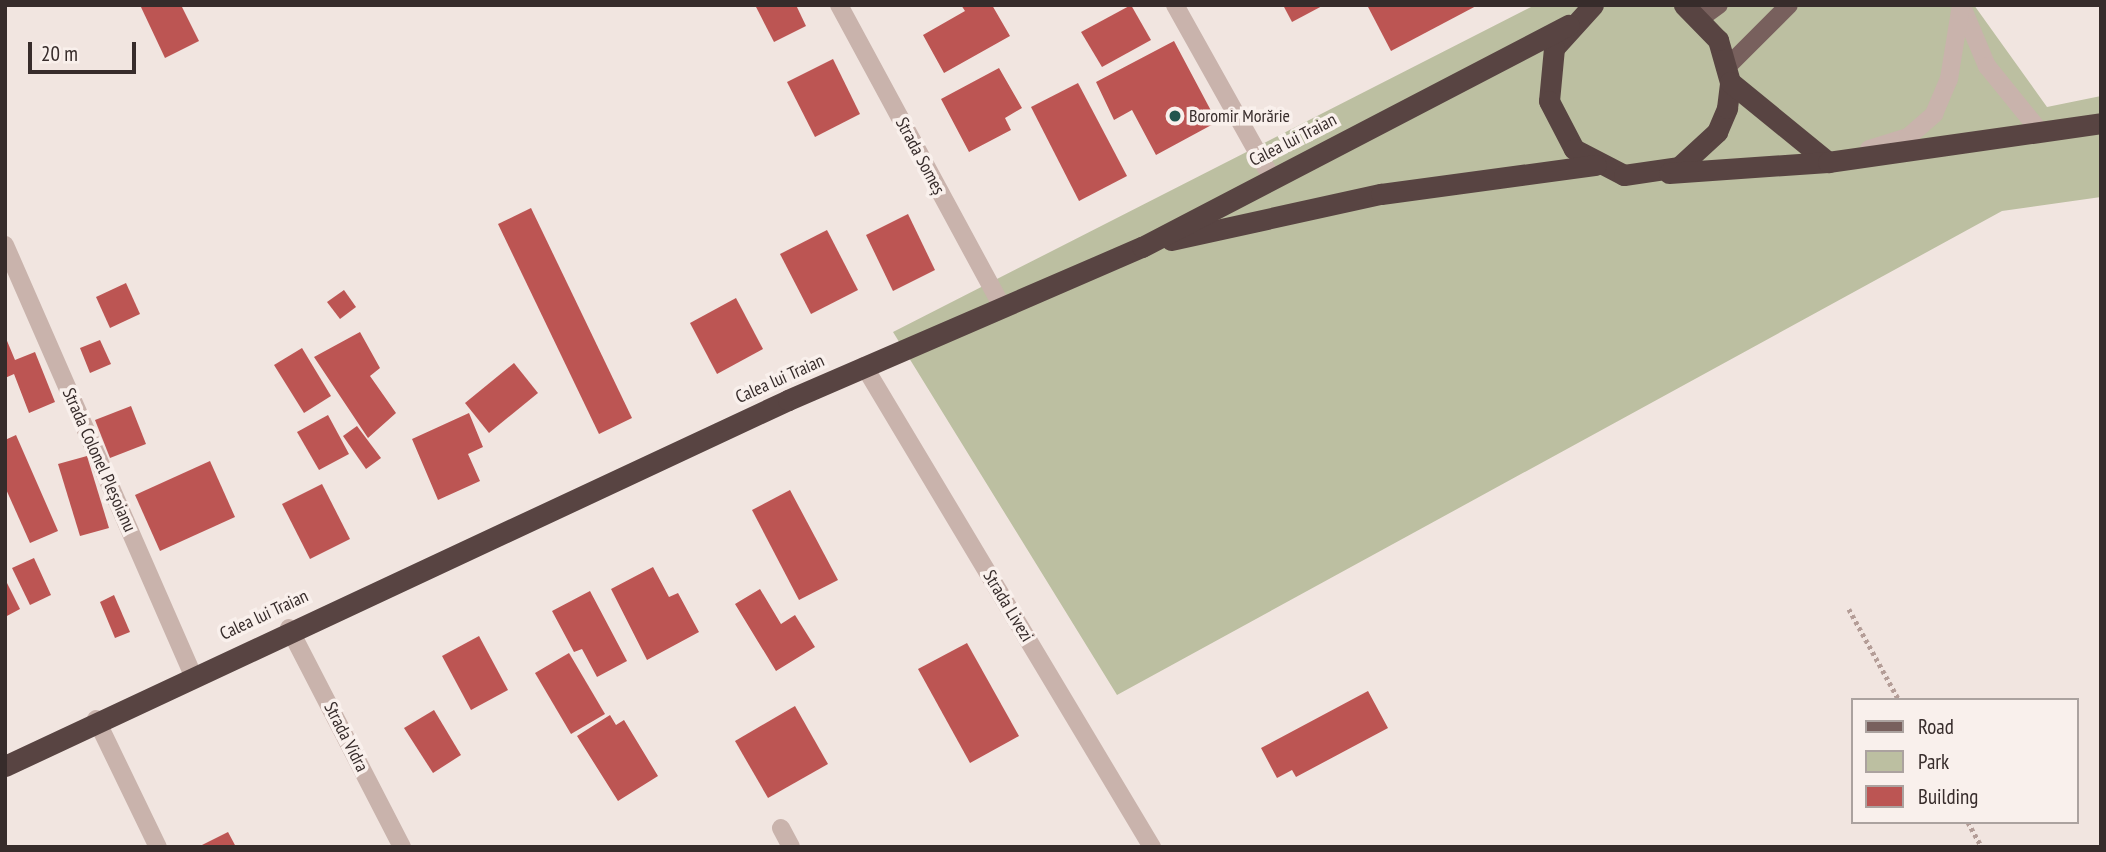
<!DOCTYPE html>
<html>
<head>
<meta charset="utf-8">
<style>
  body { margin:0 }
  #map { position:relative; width:2106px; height:852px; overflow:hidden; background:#f1e5e0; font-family:"PT Sans Narrow",sans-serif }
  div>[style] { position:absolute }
  .green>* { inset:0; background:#bcbfa1 }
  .building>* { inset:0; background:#bc5553 }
  .path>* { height:4.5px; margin-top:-2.25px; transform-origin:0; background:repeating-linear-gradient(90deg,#b49d97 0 3.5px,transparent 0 7px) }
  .minor>* { height:18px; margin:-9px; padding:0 9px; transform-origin:9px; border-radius:9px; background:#c9b3ac }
  .major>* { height:18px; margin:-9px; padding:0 9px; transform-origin:9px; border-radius:9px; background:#78605d }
  .highway>* { height:21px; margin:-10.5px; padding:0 10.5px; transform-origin:10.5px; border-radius:10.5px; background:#584442 }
  .dots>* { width:19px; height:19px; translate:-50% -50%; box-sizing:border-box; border:4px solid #f9f0ec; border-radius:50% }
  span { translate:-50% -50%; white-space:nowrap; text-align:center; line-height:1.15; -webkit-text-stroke:7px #f9f0ec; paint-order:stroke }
  .poi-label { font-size:18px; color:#372c2b }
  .left { translate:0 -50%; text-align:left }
  .street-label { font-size:18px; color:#372c2b }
  .frame { position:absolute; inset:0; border:7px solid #372c2b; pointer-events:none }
  .legend { position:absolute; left:1851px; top:698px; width:228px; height:126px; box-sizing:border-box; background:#f9f0ec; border:2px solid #aba29f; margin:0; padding:9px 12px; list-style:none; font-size:21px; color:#372c2b }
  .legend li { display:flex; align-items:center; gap:14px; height:35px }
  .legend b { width:35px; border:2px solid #aba29f }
  .scale { position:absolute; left:28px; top:42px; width:108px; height:32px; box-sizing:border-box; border:4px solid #372c2b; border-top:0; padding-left:9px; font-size:21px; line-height:24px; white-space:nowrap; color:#372c2b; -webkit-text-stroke:5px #f9f0ec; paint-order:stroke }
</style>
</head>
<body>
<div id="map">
  <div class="green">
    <div style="clip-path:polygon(1535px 5px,1974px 5px,2047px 107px,2101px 96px,2101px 197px,2002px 211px,1117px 695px,893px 332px)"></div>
  </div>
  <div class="building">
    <div style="clip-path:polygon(140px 5px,181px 5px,199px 41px,165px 58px)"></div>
    <div style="clip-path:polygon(755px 5px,796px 5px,806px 26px,774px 42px)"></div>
    <div style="clip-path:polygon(961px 5px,992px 5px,1010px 36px,944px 73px,923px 35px,965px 11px)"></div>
    <div style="clip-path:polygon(1131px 5px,1151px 40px,1102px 67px,1081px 32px)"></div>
    <div style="clip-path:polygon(1283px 5px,1324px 5px,1292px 22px)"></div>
    <div style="clip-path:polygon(1367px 5px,1478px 5px,1391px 51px)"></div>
    <div style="clip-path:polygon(1174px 41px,1217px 122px,1156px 155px,1132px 110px,1114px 120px,1096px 82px)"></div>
    <div style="clip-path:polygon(833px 59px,860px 114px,815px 137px,787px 82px)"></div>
    <div style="clip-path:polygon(999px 68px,1022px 108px,1005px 118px,1011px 130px,969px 152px,941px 99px)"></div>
    <div style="clip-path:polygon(1078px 83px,1127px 176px,1079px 201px,1031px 107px)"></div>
    <div style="clip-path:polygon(531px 208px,632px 418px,599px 434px,498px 224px)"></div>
    <div style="clip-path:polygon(908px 214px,935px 270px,893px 291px,866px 235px)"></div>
    <div style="clip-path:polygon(827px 230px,858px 290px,811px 314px,780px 254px)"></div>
    <div style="clip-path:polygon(126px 283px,140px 314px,110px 328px,96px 297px)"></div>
    <div style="clip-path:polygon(344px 290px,356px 307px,340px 319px,327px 302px)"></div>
    <div style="clip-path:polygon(736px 298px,763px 349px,717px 374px,690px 323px)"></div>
    <div style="clip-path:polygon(360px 332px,380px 368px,370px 376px,396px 413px,368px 438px,314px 357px)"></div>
    <div style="clip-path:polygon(5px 336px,15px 360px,35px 352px,55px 402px,29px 413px,14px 374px,5px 378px)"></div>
    <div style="clip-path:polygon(100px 340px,111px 364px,90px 373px,80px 348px)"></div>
    <div style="clip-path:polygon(302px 348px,331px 396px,304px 413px,274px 365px)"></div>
    <div style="clip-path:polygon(514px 363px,538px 393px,489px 433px,465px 403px)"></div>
    <div style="clip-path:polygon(131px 406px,146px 444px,110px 458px,95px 420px)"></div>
    <div style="clip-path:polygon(469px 413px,483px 447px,468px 454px,480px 481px,438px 500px,412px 439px)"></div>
    <div style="clip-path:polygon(328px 415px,349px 454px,319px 470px,297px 432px)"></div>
    <div style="clip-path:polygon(357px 426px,381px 458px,366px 469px,343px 436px)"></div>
    <div style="clip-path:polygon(16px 435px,58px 531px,30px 543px,5px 487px,5px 440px)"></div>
    <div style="clip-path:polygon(87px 456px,109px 528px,80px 536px,58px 464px)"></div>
    <div style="clip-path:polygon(210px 461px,235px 517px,160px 551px,135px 495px)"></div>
    <div style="clip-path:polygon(322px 484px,350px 539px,310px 559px,282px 504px)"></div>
    <div style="clip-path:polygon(790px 490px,838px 580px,799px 600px,752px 510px)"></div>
    <div style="clip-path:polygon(34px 558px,51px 595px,30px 605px,12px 568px)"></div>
    <div style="clip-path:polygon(653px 567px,669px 597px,678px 593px,699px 632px,647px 660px,611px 589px)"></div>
    <div style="clip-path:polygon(5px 579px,20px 609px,5px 617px)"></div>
    <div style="clip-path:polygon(760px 589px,781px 624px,795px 615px,815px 647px,776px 671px,735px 604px)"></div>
    <div style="clip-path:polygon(590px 591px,627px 661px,597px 677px,582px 649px,574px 652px,552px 611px)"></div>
    <div style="clip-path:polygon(114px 595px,130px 632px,115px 638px,100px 602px)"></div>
    <div style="clip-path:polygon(479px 636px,508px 690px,471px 710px,442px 656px)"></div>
    <div style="clip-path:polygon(967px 643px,1019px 736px,970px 763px,918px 669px)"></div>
    <div style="clip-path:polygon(569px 653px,605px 714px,571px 734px,535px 673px)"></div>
    <div style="clip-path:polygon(1368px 691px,1388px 728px,1296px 777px,1292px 770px,1277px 778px,1261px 748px)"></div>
    <div style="clip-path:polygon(795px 706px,828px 764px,768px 798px,735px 741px)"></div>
    <div style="clip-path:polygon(434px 710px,461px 755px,433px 773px,404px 728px)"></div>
    <div style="clip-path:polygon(610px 715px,616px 725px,624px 720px,658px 776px,618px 801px,577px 736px)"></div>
    <div style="clip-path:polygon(228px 832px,236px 847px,198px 847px)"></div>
  </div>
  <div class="path">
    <div style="left:1849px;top:609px;width:104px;rotate:61.2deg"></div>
    <div style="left:1968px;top:822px;width:29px;rotate:61deg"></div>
  </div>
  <div class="minor">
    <div style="left:839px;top:5px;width:342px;rotate:61.6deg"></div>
    <div style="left:1175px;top:5px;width:197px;rotate:60.8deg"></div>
    <div style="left:1963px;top:9px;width:62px;rotate:67.2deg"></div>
    <div style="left:1987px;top:66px;width:87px;rotate:51deg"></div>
    <div style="left:1869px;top:149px;width:41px;rotate:-17.1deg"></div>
    <div style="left:1908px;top:137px;width:35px;rotate:-41deg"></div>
    <div style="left:1934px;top:114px;width:38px;rotate:-67deg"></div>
    <div style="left:1949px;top:79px;width:75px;rotate:-80.8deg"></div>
    <div style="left:5px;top:245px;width:468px;rotate:66.4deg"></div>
    <div style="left:864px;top:366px;width:561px;rotate:59.09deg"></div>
    <div style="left:289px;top:628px;width:246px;rotate:62.7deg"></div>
    <div style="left:96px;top:719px;width:142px;rotate:64.2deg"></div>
    <div style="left:781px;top:828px;width:21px;rotate:62deg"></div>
  </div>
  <div class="major">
    <div style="left:1701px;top:18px;width:22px;rotate:-36deg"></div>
    <div style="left:1728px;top:66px;width:86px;rotate:-45deg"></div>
  </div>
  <div class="highway">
    <div style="left:1593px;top:5px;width:58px;rotate:132.2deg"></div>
    <div style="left:1554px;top:48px;width:53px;rotate:95.4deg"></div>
    <div style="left:1549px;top:101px;width:54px;rotate:62.5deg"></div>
    <div style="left:1574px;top:149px;width:56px;rotate:27.5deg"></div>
    <div style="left:1624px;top:175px;width:56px;rotate:-8.3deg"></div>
    <div style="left:1679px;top:167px;width:52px;rotate:-42.6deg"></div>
    <div style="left:1717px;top:132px;width:26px;rotate:-67deg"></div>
    <div style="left:1727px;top:108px;width:26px;rotate:-83deg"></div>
    <div style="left:1730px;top:82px;width:44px;rotate:-105.9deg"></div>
    <div style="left:1718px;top:40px;width:49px;rotate:-134.2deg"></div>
    <div style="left:1730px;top:82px;width:127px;rotate:39.2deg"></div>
    <div style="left:1669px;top:173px;width:159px;rotate:-4deg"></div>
    <div style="left:1828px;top:162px;width:276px;rotate:-8.1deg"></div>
    <div style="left:1171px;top:240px;width:215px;rotate:-12.4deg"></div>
    <div style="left:1381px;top:194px;width:217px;rotate:-7.7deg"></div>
    <div style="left:5px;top:766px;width:864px;rotate:-25.05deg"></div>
    <div style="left:788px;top:400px;width:386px;rotate:-23.4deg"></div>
    <div style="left:1142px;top:247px;width:481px;rotate:-27.5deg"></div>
  </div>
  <div class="dots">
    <div style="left:1175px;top:116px;background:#23564e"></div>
  </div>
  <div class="poi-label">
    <span class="left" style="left:1189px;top:116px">Boromir Morărie</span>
  </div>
  <div class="street-label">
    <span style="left:1293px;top:140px;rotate:-27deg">Calea lui Traian</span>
    <span style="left:920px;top:156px;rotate:62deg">Strada Someș</span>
    <span style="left:780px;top:379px;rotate:-24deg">Calea lui Traian</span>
    <span style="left:99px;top:460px;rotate:66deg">Strada Colonel Pleșoianu</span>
    <span style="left:1008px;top:606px;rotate:59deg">Strada Livezi</span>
    <span style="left:264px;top:615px;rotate:-25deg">Calea lui Traian</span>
    <span style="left:346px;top:737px;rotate:63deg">Strada Vidra</span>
  </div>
  <div class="frame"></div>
  <ul class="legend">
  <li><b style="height:9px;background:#78605d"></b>Road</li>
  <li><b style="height:19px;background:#bcbfa1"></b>Park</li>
  <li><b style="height:19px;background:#bc5553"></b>Building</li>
  </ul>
  <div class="scale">20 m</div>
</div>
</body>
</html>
